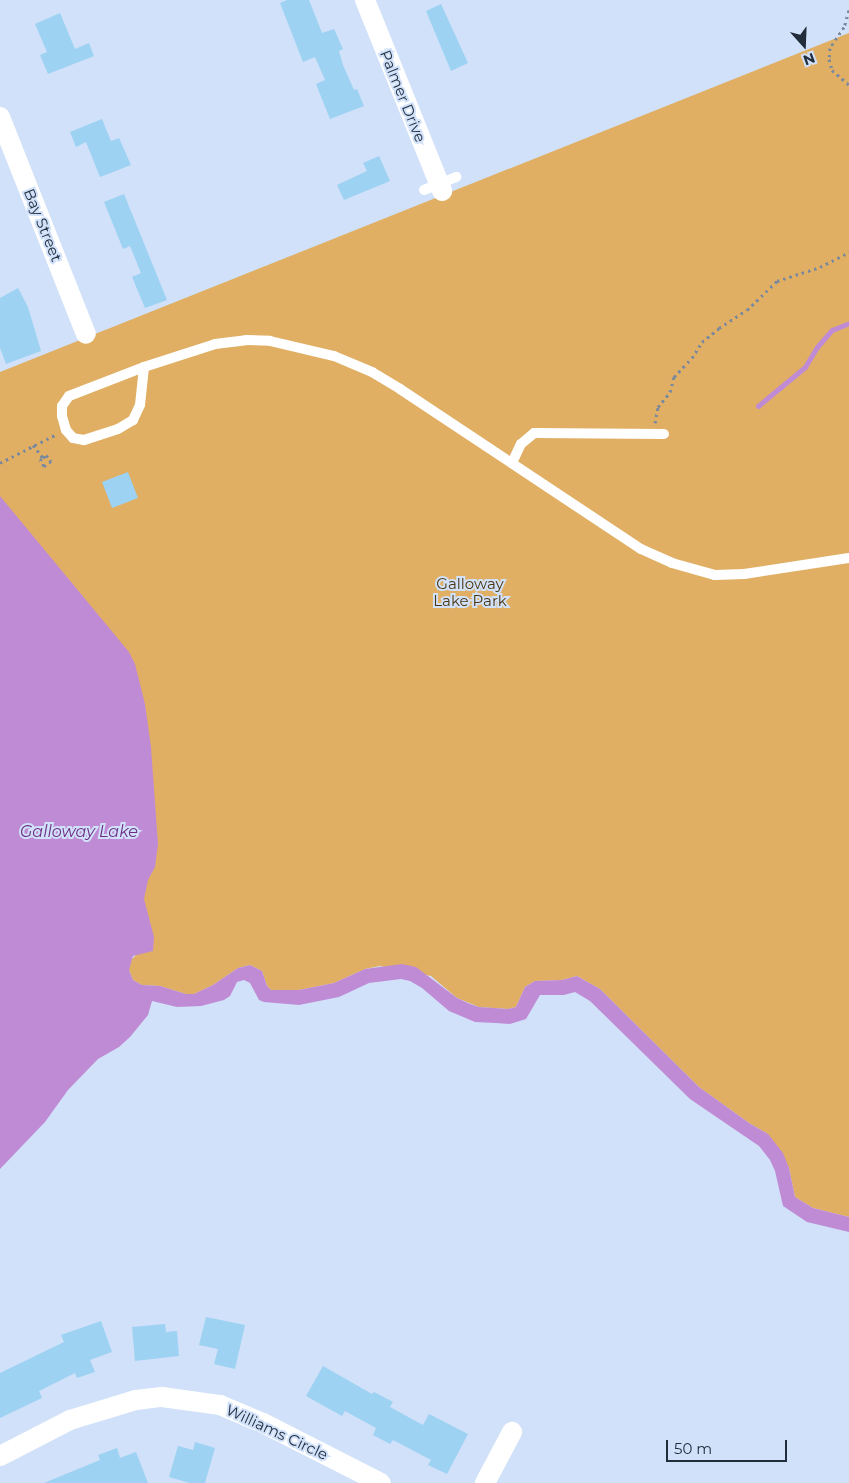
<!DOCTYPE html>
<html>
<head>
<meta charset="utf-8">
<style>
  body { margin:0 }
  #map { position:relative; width:849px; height:1483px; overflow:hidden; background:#d0e1f9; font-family:Montserrat,sans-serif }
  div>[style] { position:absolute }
  .green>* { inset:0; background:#e0af63 }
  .water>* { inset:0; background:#c08bd5 }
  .stream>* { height:5px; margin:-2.5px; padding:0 2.5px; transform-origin:2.5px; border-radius:2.5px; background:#c08bd5 }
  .building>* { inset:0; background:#9dd2f3 }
  .path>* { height:3px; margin-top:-1.5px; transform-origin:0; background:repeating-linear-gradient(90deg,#7b899d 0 2.5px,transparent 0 6.5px) }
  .lane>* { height:10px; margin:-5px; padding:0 5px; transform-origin:5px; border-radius:5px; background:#fff }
  .street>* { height:20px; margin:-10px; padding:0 10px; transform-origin:10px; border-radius:10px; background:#fff }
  span { translate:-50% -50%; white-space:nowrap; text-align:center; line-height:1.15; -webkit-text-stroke:4px #d0e1f9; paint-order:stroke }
  .street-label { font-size:15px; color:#222d3c }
  .park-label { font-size:15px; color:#4c3612 }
  .water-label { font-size:16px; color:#6d2b83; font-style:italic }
  .north { position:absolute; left:779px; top:20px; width:50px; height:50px; -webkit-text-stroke:4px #d0e1f9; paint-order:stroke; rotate:160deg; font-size:14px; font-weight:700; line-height:20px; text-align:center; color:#222d3c }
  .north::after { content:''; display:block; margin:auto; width:18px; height:22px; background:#222d3c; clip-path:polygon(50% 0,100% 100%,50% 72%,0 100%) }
  .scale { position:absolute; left:666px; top:1440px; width:121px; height:22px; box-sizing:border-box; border:2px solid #222d3c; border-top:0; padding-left:6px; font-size:15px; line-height:18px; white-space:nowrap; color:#222d3c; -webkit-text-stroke:4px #d0e1f9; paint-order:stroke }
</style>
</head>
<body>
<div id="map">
  <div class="green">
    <div style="clip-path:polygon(849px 33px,849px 1217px,813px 1208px,795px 1197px,789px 1168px,768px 1134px,749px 1123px,699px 1087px,600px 989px,577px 976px,562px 980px,535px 981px,525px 987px,516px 1007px,508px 1009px,479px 1007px,457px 998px,431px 976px,380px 966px,365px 969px,334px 983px,299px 990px,271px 990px,267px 986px,262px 971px,250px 965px,238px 968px,213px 985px,194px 994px,186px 994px,160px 986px,142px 985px,133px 980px,129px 970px,130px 961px,139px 952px,0 823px,0 372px)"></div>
  </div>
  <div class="water">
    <div style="clip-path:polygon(0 496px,129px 652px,135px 664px,145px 704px,151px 747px,158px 844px,155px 867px,148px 880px,144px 899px,154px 937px,153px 951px,133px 956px,129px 970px,133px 980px,142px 985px,160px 986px,186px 994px,194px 994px,213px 985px,238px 968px,250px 965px,262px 971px,267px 986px,271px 990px,299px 990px,334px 983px,365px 969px,402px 964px,416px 967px,457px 998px,470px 1004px,479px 1007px,508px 1009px,516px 1007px,525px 987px,535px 981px,562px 980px,577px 976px,600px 989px,699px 1087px,749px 1123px,768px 1134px,783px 1153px,789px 1168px,795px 1197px,813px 1208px,849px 1217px,849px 1232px,807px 1222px,783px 1206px,775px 1171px,770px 1160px,759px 1146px,690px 1099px,590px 1001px,575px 992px,564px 995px,540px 995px,526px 1019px,510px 1024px,495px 1023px,475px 1022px,449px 1011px,422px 988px,410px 981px,401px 979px,369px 983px,339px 997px,299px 1005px,264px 1002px,259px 1000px,250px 983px,244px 980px,237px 982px,230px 996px,224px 1000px,201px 1006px,177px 1007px,152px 1001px,148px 1015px,130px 1037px,119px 1047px,98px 1059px,68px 1090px,45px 1122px,0 1169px)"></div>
  </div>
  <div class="stream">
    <div style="left:758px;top:406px;width:61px;rotate:-39.7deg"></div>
    <div style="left:805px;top:367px;width:23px;rotate:-59deg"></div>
    <div style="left:817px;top:347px;width:23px;rotate:-49deg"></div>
    <div style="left:832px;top:330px;width:18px;rotate:-22deg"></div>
  </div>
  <div class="building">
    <div style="clip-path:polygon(287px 0,309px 0,322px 33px,334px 29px,343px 49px,339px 51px,343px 65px,354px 90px,357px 89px,364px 106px,330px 119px,316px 84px,325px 80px,315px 57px,303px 62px,280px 3px)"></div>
    <div style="clip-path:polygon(441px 4px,468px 63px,451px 71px,426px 11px)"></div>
    <div style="clip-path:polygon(60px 13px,75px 49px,89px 43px,94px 56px,48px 74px,40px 55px,47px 52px,35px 24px)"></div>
    <div style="clip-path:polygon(102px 119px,111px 141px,119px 138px,131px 165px,100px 177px,86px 142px,76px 147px,70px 132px)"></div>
    <div style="clip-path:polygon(379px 156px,390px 181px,344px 200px,337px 185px,367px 171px,363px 163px)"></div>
    <div style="clip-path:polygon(124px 194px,167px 300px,145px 308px,132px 277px,141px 273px,130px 246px,123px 249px,104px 202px)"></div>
    <div style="clip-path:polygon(18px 288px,28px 307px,41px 351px,6px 364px,0 348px,0 298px)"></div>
    <div style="clip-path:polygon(128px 472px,138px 498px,112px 508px,102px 482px)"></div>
    <div style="clip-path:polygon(206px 1317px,245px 1325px,235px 1369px,214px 1364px,218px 1349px,199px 1345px)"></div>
    <div style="clip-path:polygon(101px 1321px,112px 1352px,90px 1360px,95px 1372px,77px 1378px,75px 1373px,39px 1391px,42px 1398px,0 1418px,0 1373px,64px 1342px,61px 1335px)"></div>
    <div style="clip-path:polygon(165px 1324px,166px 1332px,177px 1331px,179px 1356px,135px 1361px,132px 1327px)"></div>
    <div style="clip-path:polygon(323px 1366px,372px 1394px,374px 1392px,393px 1402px,390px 1407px,423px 1425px,429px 1414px,468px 1434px,447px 1474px,428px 1465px,431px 1460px,393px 1440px,390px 1444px,373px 1435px,376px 1428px,345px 1411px,342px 1416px,306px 1396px)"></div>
    <div style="clip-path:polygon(195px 1442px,215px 1448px,205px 1483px,190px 1483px,169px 1477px,178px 1446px,193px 1450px)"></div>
    <div style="clip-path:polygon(117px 1448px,120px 1458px,136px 1452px,148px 1483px,44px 1483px,100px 1460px,98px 1455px)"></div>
  </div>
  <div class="path">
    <div style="left:849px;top:10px;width:18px;rotate:106deg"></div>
    <div style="left:844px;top:27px;width:25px;rotate:124deg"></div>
    <div style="left:830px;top:48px;width:11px;rotate:95deg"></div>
    <div style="left:829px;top:59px;width:11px;rotate:75deg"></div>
    <div style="left:832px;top:70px;width:23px;rotate:41deg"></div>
    <div style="left:655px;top:423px;width:16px;rotate:-79deg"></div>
    <div style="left:658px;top:407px;width:19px;rotate:-51deg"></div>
    <div style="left:670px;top:392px;width:16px;rotate:-75deg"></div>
    <div style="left:674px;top:377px;width:26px;rotate:-47deg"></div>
    <div style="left:692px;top:358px;width:19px;rotate:-58deg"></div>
    <div style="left:702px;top:342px;width:22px;rotate:-39deg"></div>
    <div style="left:719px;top:328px;width:33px;rotate:-33deg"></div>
    <div style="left:747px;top:310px;width:42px;rotate:-44deg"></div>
    <div style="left:777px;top:281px;width:45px;rotate:-18deg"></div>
    <div style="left:820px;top:267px;width:33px;rotate:-27deg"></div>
    <div style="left:33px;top:445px;width:16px;rotate:52deg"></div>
    <div style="left:43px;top:458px;width:4px;rotate:-45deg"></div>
    <div style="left:46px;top:455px;width:8px;rotate:50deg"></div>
    <div style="left:51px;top:461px;width:9px;rotate:144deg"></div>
    <div style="left:44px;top:466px;width:7px;rotate:-124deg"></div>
    <div style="left:40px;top:460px;width:4px;rotate:-34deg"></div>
    <div style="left:0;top:463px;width:62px;rotate:-27deg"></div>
  </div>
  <div class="lane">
    <div style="left:424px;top:190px;width:35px;rotate:-22deg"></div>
    <div style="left:144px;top:367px;width:38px;rotate:96deg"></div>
    <div style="left:140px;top:405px;width:17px;rotate:115deg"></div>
    <div style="left:133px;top:420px;width:17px;rotate:149deg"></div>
    <div style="left:118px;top:429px;width:36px;rotate:162deg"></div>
    <div style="left:84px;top:440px;width:11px;rotate:-170deg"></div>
    <div style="left:73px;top:438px;width:11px;rotate:-131deg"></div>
    <div style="left:66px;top:430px;width:15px;rotate:-106deg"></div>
    <div style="left:62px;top:416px;width:10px;rotate:-90deg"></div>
    <div style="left:62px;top:406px;width:12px;rotate:-55deg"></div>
    <div style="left:69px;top:396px;width:80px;rotate:-21.1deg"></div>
    <div style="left:144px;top:367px;width:75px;rotate:-17.9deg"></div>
    <div style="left:215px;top:344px;width:31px;rotate:-7deg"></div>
    <div style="left:246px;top:340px;width:24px;rotate:2deg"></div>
    <div style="left:270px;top:341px;width:66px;rotate:13.2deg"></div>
    <div style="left:334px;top:356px;width:41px;rotate:22.8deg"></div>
    <div style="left:372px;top:372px;width:33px;rotate:31deg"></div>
    <div style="left:400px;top:389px;width:289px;rotate:33.6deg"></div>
    <div style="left:641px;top:549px;width:34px;rotate:24deg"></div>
    <div style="left:672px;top:563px;width:45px;rotate:15.6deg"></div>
    <div style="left:715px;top:575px;width:29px;rotate:-2deg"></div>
    <div style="left:744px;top:574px;width:106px;rotate:-8.7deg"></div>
    <div style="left:512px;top:463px;width:21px;rotate:-65deg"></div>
    <div style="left:521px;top:444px;width:17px;rotate:-40deg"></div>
    <div style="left:534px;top:433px;width:130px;rotate:0.4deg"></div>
  </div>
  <div class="street">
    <div style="left:365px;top:0;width:206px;rotate:68deg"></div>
    <div style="left:0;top:117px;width:233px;rotate:68.4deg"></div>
    <div style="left:0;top:1456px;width:79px;rotate:-27.2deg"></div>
    <div style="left:70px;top:1420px;width:69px;rotate:-16.9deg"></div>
    <div style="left:136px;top:1400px;width:26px;rotate:-7deg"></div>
    <div style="left:162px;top:1397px;width:59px;rotate:7.9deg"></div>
    <div style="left:220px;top:1405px;width:47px;rotate:22.7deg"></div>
    <div style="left:263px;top:1423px;width:132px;rotate:27deg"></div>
    <div style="left:485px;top:1483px;width:58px;rotate:-62.1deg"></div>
  </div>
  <div class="street-label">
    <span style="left:403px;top:96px;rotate:68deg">Palmer Drive</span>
    <span style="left:43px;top:225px;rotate:68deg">Bay Street</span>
    <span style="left:277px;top:1432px;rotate:25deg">Williams Circle</span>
  </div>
  <div class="park-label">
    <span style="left:470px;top:592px">Galloway<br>Lake Park</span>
  </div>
  <div class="water-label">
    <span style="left:79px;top:832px">Galloway Lake</span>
  </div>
  <div class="north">N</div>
  <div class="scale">50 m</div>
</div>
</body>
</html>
